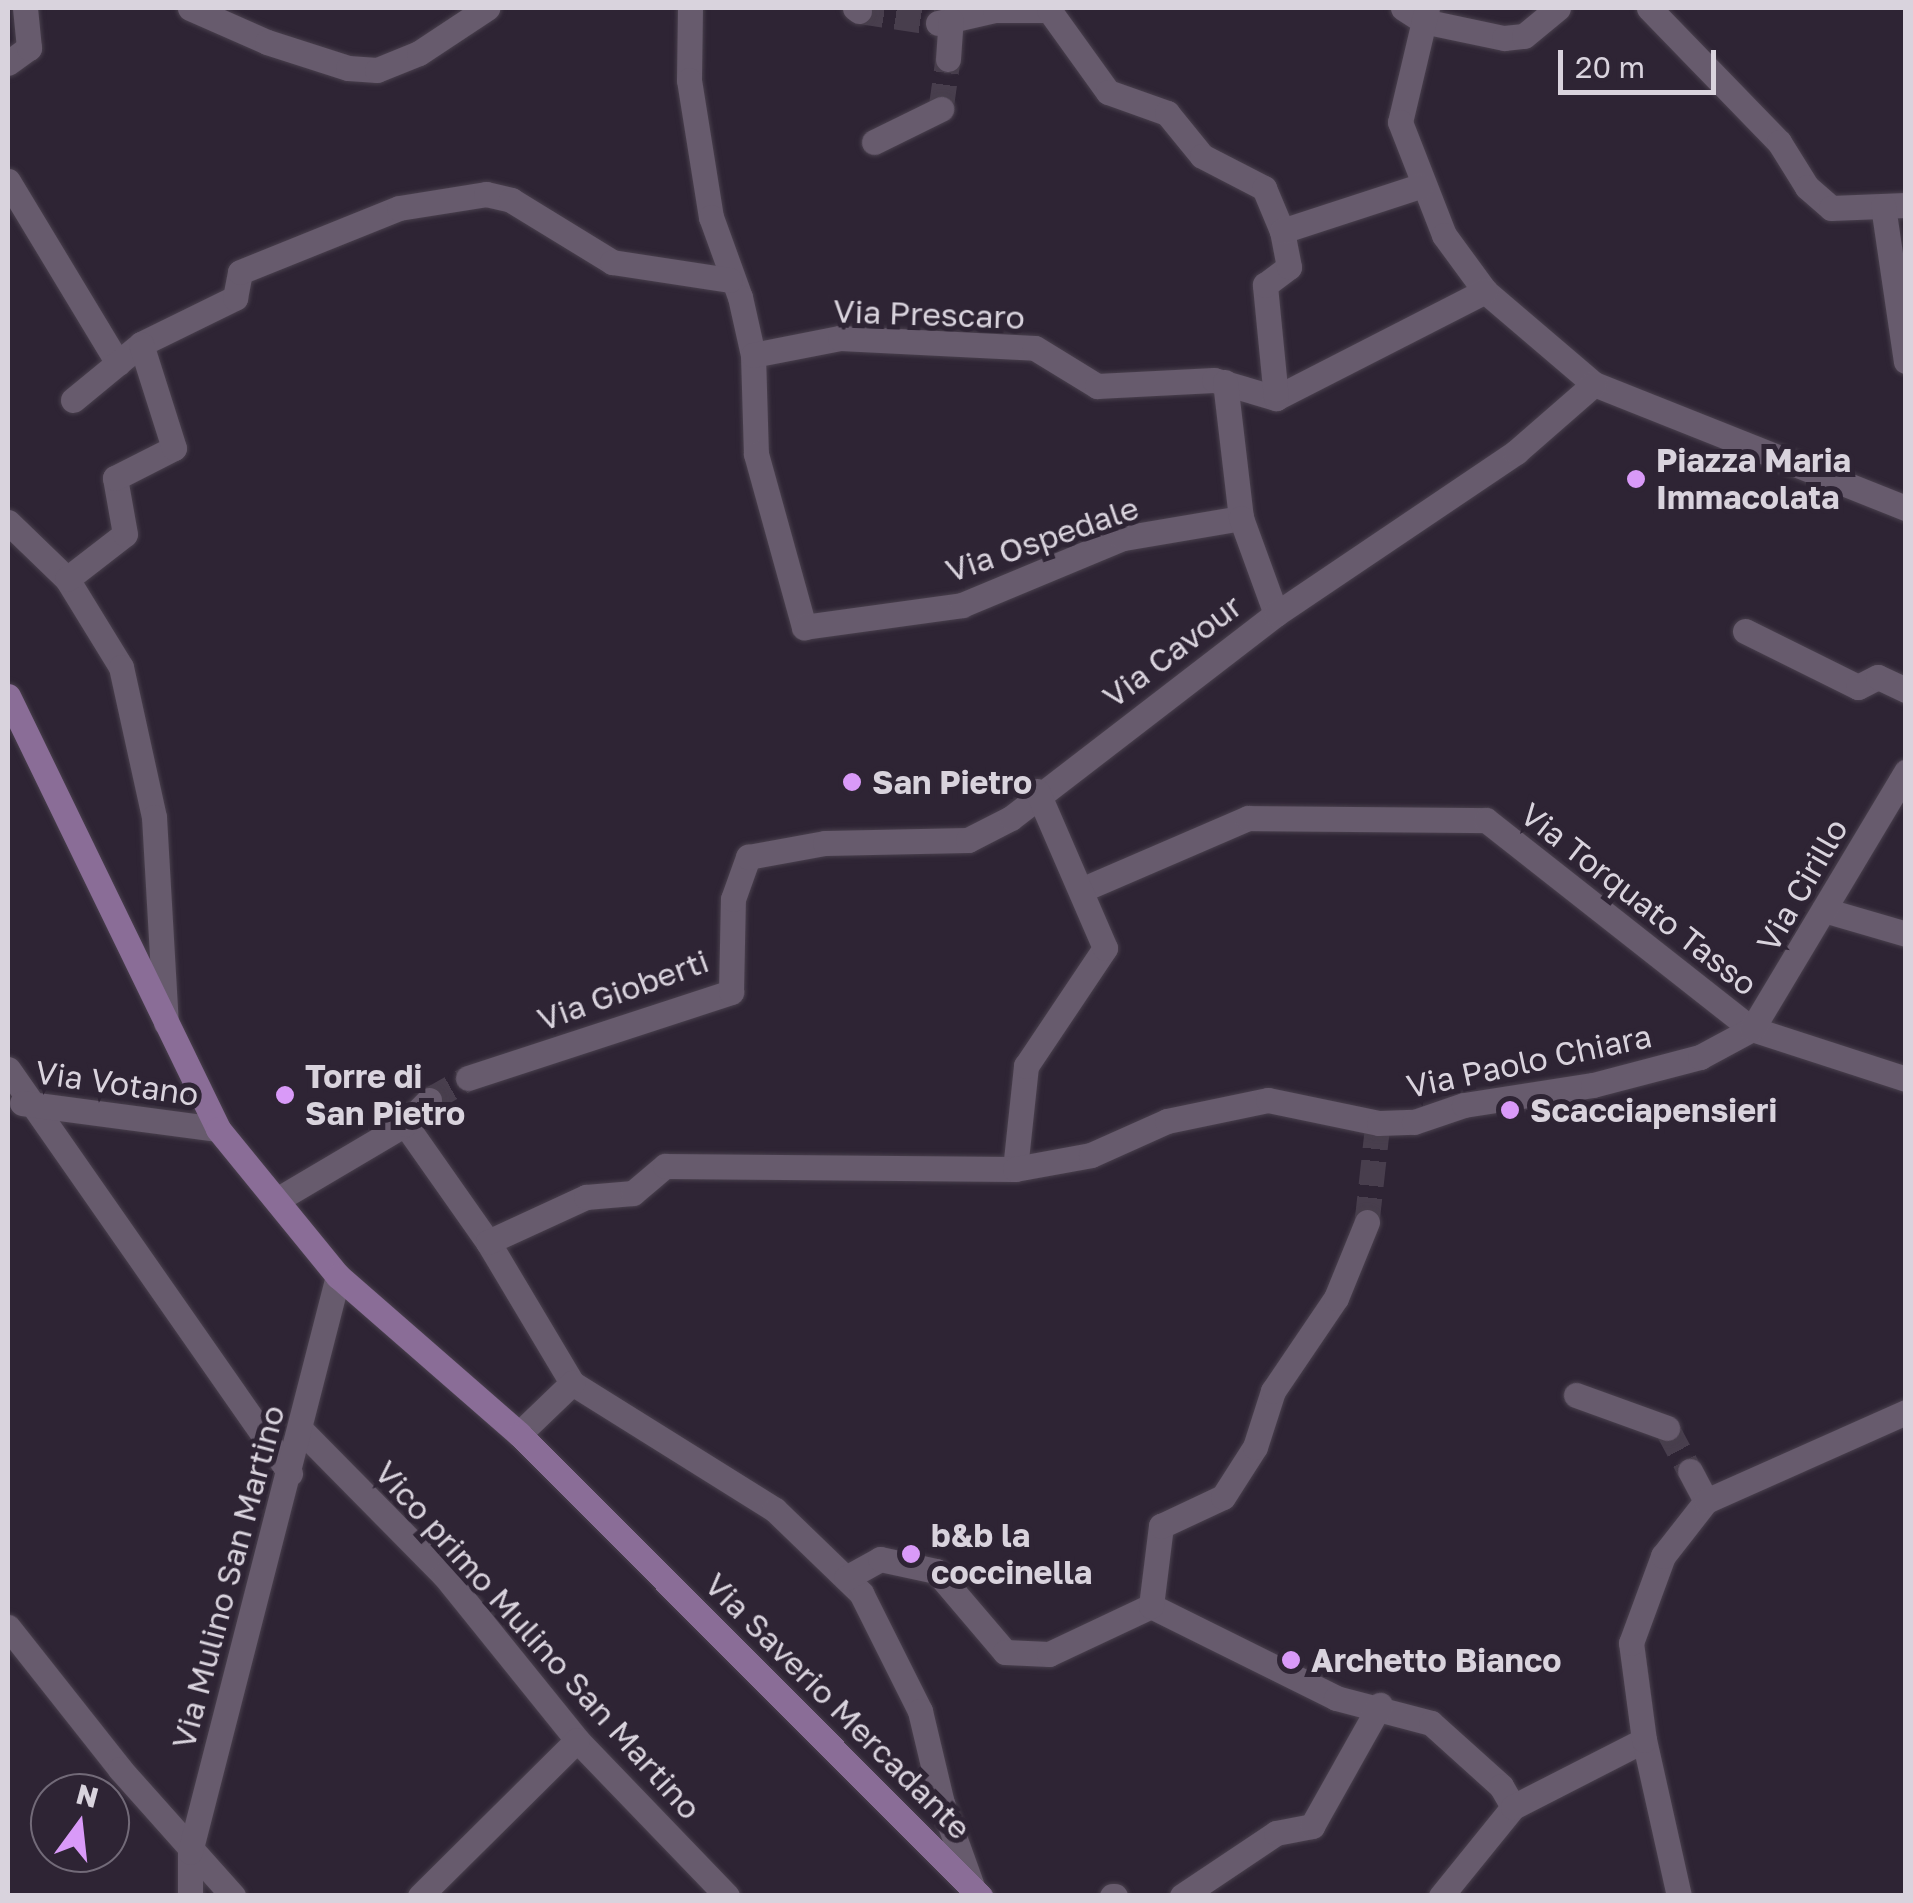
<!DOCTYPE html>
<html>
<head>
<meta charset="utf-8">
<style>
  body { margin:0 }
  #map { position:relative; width:1913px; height:1903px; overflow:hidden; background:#2e2434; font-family:"Golos Text",sans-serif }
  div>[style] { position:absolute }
  .street-tunnel>* { height:25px; margin-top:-12.5px; transform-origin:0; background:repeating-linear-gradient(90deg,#483e4d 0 25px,transparent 0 37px) }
  .roads { filter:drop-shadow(0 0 2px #49404d) drop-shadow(0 0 2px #49404d) }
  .street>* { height:25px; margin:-12.5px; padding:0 12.5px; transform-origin:12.5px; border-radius:12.5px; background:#675b6d }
  .secondary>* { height:25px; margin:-12.5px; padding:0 12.5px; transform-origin:12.5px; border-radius:12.5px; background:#8a6d97 }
  .dots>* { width:28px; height:28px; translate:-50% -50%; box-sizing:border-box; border:5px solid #2e2434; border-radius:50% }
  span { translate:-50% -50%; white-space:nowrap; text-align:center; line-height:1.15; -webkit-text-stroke:10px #2e2434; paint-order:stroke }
  .street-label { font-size:32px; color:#d9d3dd }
  .poi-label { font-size:32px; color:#d9d3dd; font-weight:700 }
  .left { translate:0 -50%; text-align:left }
  .frame { position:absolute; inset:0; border:10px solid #d9d3dd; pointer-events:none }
  .north { position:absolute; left:30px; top:1773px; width:100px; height:100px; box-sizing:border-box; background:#2e2434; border:2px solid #726a78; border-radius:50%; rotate:15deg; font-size:28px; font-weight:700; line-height:40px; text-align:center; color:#d9d3dd }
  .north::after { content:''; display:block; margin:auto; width:35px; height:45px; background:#d99af8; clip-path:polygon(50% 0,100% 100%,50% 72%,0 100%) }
  .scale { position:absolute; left:1558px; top:50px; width:158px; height:45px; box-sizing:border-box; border:5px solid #d9d3dd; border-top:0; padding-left:12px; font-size:30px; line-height:35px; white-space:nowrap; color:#d9d3dd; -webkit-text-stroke:8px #2e2434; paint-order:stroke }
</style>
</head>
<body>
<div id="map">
  <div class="street-tunnel">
    <div style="left:859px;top:11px;width:80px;rotate:8.6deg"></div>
    <div style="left:941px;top:109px;width:50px;rotate:-82deg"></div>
    <div style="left:429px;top:1100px;width:45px;rotate:-29.4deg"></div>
    <div style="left:1367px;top:1222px;width:91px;rotate:-83.7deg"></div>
    <div style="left:1667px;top:1428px;width:49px;rotate:61.9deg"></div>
  </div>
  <div class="roads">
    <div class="street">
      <div style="left:190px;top:8px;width:84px;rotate:23.8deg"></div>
      <div style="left:267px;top:42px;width:85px;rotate:17.8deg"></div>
      <div style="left:348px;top:68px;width:29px;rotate:4deg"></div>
      <div style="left:377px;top:70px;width:45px;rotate:-22deg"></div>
      <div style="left:419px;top:53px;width:82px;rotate:-33.5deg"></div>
      <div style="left:690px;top:8px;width:72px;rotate:90.8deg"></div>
      <div style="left:689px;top:80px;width:139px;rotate:80.9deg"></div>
      <div style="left:711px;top:217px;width:85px;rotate:70.1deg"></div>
      <div style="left:740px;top:297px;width:59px;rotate:77.4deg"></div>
      <div style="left:753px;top:355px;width:99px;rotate:88.3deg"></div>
      <div style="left:756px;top:454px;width:180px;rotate:74.5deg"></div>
      <div style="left:804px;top:627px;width:160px;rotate:-7.9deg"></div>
      <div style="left:962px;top:605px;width:174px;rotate:-22.6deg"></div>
      <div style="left:1123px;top:538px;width:120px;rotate:-9.6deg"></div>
      <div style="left:855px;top:8px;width:5px;rotate:37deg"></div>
      <div style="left:1403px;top:8px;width:24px;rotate:33deg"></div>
      <div style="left:1423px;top:21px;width:83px;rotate:11.9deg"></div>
      <div style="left:1504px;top:38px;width:20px;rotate:-6deg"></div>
      <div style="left:1524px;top:36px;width:44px;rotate:-39.5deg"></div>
      <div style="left:1427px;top:8px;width:117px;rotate:103.3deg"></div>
      <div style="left:1400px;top:122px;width:121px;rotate:68.7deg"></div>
      <div style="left:1444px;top:235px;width:69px;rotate:53.8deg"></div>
      <div style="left:1485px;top:291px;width:143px;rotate:40.5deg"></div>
      <div style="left:1594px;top:384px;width:336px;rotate:21.7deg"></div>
      <div style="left:1649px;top:8px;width:187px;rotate:45.9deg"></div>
      <div style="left:1779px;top:142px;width:53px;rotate:58.1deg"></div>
      <div style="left:1807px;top:187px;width:32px;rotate:41deg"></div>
      <div style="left:1831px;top:208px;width:75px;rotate:-2.3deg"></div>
      <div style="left:938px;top:23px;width:58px;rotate:-12.8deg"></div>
      <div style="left:995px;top:10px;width:54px"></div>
      <div style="left:1049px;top:10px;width:101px;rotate:54.3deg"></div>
      <div style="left:1108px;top:92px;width:63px;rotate:19.6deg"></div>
      <div style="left:1167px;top:113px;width:55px;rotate:50.9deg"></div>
      <div style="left:1202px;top:156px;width:70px;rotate:27.3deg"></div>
      <div style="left:1264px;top:188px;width:47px;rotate:67.3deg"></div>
      <div style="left:948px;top:59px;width:39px;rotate:-86deg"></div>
      <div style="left:8px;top:63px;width:26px;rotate:-36deg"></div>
      <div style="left:29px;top:48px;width:40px;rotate:-95.7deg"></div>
      <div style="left:874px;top:142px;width:75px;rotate:-26.2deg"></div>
      <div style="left:8px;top:181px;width:213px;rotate:58.9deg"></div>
      <div style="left:1883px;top:206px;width:157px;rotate:81.6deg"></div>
      <div style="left:753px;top:355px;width:89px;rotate:-11.1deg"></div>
      <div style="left:840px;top:338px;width:195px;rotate:2.9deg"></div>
      <div style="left:1035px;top:348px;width:73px;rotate:31.5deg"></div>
      <div style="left:1097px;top:386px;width:117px;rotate:-2.9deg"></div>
      <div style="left:1214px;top:380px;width:65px;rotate:16.2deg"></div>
      <div style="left:1276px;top:398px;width:235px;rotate:-27.1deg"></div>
      <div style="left:1225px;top:382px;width:137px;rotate:83.3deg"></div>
      <div style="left:1241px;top:518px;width:102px;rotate:70deg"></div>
      <div style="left:1276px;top:398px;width:114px;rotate:-95.6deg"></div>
      <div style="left:1265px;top:285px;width:30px;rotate:-37deg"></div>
      <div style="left:1289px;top:267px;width:37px;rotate:-101deg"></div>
      <div style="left:1282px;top:231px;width:145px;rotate:-18.1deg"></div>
      <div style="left:73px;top:400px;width:88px;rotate:-39.5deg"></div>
      <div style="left:141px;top:344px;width:105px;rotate:-26.1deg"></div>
      <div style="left:235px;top:298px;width:26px;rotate:-79deg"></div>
      <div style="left:240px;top:272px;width:171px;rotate:-21.9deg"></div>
      <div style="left:399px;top:208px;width:88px;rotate:-9.1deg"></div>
      <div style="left:486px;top:194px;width:26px;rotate:13deg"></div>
      <div style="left:511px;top:200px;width:119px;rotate:31.5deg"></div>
      <div style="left:612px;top:262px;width:119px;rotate:8.7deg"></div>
      <div style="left:8px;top:522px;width:82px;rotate:44deg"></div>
      <div style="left:67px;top:579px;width:103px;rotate:58.5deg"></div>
      <div style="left:121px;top:667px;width:154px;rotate:77.6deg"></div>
      <div style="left:154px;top:817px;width:206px;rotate:86.7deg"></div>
      <div style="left:67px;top:579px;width:73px;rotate:-37.8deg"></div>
      <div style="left:125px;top:534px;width:57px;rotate:-100.1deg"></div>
      <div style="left:115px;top:478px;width:66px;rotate:-27deg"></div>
      <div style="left:174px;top:448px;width:109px;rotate:-107.6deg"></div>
      <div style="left:1745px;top:631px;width:126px;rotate:26.4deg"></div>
      <div style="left:1858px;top:687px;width:22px;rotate:-27deg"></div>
      <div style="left:1878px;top:677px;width:31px;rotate:25deg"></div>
      <div style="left:1081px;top:890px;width:182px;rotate:-23.3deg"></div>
      <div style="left:1248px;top:818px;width:238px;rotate:0.5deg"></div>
      <div style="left:1486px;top:820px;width:338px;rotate:38.2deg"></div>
      <div style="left:1752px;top:1029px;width:162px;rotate:18deg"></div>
      <div style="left:1824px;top:910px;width:85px;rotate:16.3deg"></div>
      <div style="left:8px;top:1069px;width:493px;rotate:55.1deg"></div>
      <div style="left:468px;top:1078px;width:277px;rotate:-18.1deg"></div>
      <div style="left:731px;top:992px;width:93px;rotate:-88.8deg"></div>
      <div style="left:733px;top:899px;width:45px;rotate:-70.3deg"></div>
      <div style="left:748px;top:857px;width:78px;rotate:-10.3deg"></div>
      <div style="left:825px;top:843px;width:143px;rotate:-1.2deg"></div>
      <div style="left:968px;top:840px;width:48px;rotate:-27.1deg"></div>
      <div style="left:1011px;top:818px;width:334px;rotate:-37.6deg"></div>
      <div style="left:1276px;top:614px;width:290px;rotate:-34deg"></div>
      <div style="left:1516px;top:452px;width:103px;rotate:-41.1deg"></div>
      <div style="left:22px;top:1103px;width:198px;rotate:7.6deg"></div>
      <div style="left:405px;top:1124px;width:144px;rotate:54.9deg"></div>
      <div style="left:488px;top:1242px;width:164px;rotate:59.2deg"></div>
      <div style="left:572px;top:1383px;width:239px;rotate:32deg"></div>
      <div style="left:775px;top:1510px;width:120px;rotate:44deg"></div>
      <div style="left:861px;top:1593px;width:132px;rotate:63.4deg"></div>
      <div style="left:920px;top:1711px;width:95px;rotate:76.6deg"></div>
      <div style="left:942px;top:1803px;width:91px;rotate:70.2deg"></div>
      <div style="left:1015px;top:1169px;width:104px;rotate:-83.9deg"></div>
      <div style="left:1026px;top:1066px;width:142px;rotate:-56.2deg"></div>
      <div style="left:1105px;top:948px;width:171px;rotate:-113.4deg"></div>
      <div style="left:280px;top:1198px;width:145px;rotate:-30.6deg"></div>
      <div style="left:405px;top:1124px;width:34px;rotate:-45deg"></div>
      <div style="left:488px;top:1242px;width:108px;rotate:-24.7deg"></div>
      <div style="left:586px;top:1197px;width:47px;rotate:-4.9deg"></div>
      <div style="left:633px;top:1193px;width:42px;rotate:-40.2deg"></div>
      <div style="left:665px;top:1166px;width:350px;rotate:0.5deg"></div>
      <div style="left:1015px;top:1169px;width:77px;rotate:-10.4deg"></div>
      <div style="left:1091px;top:1155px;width:83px;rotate:-24.1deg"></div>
      <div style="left:1167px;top:1121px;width:103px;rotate:-11.7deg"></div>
      <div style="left:1268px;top:1100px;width:113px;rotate:11.7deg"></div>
      <div style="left:1379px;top:1123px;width:35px;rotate:-2deg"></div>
      <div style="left:1414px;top:1122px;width:53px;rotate:-18.8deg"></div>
      <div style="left:1464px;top:1105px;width:131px;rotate:-8.8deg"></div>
      <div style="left:1593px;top:1085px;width:111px;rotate:-14.7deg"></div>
      <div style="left:1700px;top:1057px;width:59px;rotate:-28.3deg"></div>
      <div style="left:1752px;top:1029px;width:300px;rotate:-59.1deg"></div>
      <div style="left:1576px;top:1395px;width:97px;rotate:19.9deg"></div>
      <div style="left:300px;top:1429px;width:205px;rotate:45.4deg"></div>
      <div style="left:444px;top:1575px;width:212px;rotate:51.1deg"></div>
      <div style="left:577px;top:1740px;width:216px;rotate:46.1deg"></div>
      <div style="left:519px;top:1434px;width:74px;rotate:-43.9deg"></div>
      <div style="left:1690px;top:1471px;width:34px;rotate:62deg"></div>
      <div style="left:846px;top:1578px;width:39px;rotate:-29deg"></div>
      <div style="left:880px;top:1559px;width:57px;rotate:12.1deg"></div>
      <div style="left:936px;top:1571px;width:106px;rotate:49.6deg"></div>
      <div style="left:1005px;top:1652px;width:44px;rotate:2.6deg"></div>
      <div style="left:1049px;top:1654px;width:113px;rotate:-25.2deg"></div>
      <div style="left:1151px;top:1606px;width:207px;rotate:26.4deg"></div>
      <div style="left:1336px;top:1698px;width:98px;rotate:14.7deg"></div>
      <div style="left:1431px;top:1723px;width:94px;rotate:42deg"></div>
      <div style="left:1501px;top:1786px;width:24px;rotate:60deg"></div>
      <div style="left:1151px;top:1606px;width:81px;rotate:-82.9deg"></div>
      <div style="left:1161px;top:1526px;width:68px;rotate:-25.1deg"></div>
      <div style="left:1223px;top:1497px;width:59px;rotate:-57.4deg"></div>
      <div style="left:1255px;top:1447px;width:59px;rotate:-72.2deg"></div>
      <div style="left:1273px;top:1391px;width:112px;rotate:-55.9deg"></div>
      <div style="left:1336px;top:1298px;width:82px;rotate:-67.8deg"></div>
      <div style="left:8px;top:1627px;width:181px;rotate:51.7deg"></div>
      <div style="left:120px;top:1769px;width:170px;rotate:48.3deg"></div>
      <div style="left:190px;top:1896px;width:44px;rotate:-90deg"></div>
      <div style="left:190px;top:1852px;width:595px;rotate:-75.59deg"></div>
      <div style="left:420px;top:1896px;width:221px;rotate:-44.8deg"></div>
      <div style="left:1112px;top:1896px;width:3px"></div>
      <div style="left:1182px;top:1896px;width:113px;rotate:-33.8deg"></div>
      <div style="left:1276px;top:1833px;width:37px;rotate:-11deg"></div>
      <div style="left:1312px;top:1826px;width:139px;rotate:-60.7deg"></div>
      <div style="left:1441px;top:1896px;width:114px;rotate:-51deg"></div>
      <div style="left:1513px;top:1807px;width:147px;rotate:-27.1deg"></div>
      <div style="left:1679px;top:1896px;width:160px;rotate:-102.6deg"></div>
      <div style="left:1644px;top:1740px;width:98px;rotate:-97.6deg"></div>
      <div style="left:1631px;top:1643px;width:93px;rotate:-69.8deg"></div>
      <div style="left:1663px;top:1556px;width:70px;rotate:-52deg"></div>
      <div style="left:1706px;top:1501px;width:219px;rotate:-24deg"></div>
    </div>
    <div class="secondary">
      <div style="left:8px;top:696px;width:481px;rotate:64.1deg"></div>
      <div style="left:218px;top:1129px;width:190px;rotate:50.8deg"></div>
      <div style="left:338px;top:1276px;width:240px;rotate:41.1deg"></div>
      <div style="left:519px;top:1434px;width:653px;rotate:45.06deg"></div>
    </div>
  </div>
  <div class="dots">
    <div style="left:1636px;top:479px;background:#d99af8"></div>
    <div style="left:852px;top:782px;background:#d99af8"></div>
    <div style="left:285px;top:1095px;background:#d99af8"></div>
    <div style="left:1510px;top:1110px;background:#d99af8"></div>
    <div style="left:911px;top:1554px;background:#d99af8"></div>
    <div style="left:1291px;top:1660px;background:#d99af8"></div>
  </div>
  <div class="street-label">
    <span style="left:929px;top:314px;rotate:2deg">Via Prescaro</span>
    <span style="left:1042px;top:539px;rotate:-19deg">Via Ospedale</span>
    <span style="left:1172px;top:651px;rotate:-37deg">Via Cavour</span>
    <span style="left:1802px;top:885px;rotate:-60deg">Via Cirillo</span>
    <span style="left:1639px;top:899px;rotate:38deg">Via Torquato Tasso</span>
    <span style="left:623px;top:990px;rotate:-20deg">Via Gioberti</span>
    <span style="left:1529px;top:1061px;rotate:-12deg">Via Paolo Chiara</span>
    <span style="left:117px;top:1083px;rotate:8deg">Via Votano</span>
    <span style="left:228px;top:1577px;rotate:-75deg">Via Mulino San Martino</span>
    <span style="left:538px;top:1640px;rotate:48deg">Vico primo Mulino San Martino</span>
    <span style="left:838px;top:1706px;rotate:45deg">Via Saverio Mercadante</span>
  </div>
  <div class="poi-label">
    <span class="left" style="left:1656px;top:479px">Piazza Maria<br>Immacolata</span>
    <span class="left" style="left:872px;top:782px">San Pietro</span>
    <span class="left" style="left:305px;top:1095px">Torre di<br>San Pietro</span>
    <span class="left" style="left:1530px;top:1110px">Scacciapensieri</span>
    <span class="left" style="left:931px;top:1554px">b&amp;b la<br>coccinella</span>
    <span class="left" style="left:1311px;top:1660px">Archetto Bianco</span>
  </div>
  <div class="frame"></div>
  <div class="north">N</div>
  <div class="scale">20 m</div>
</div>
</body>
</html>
